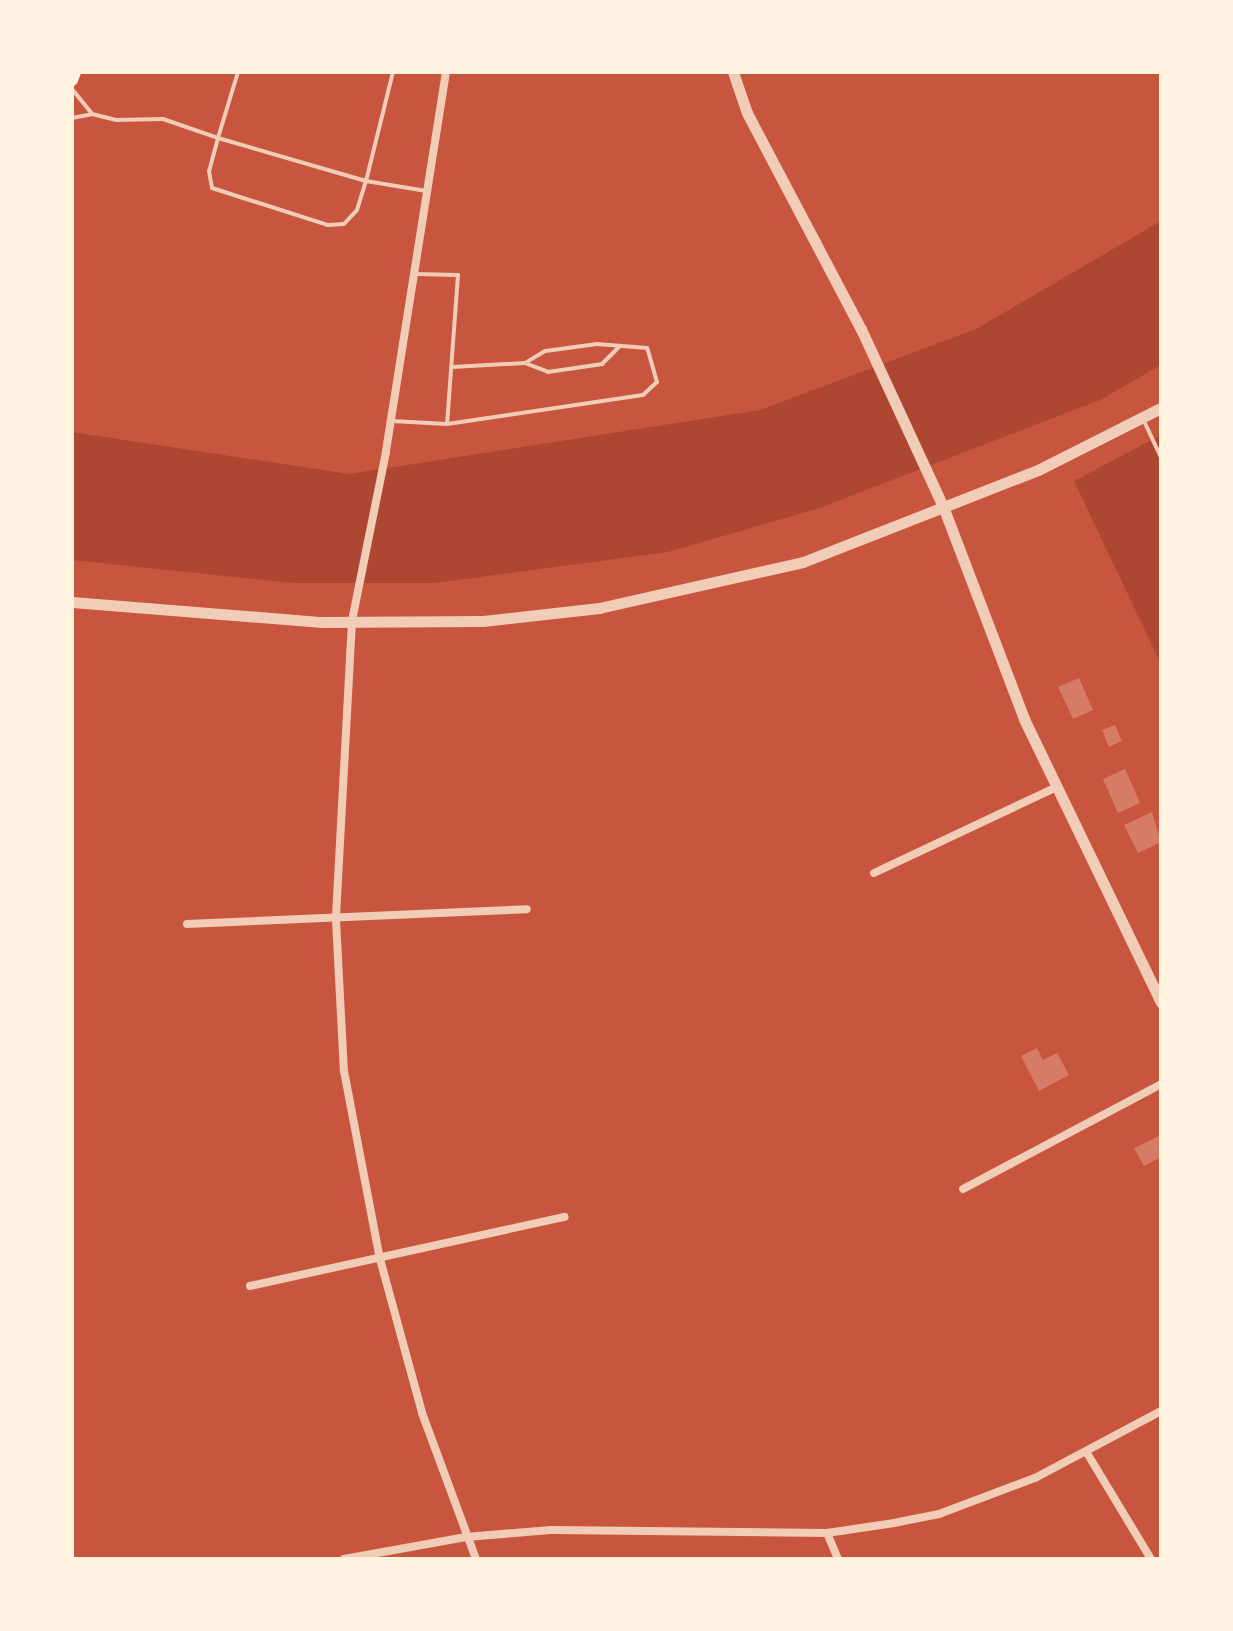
<!DOCTYPE html>
<html>
<head>
<meta charset="utf-8">
<style>
  body { margin:0 }
  #map { position:relative; width:1233px; height:1631px; overflow:hidden; background:#c8553d; font-family:"DejaVu Sans",sans-serif }
  div>[style] { position:absolute }
  .green>* { inset:0; background:#ae4732 }
  .building>* { inset:0; background:#d67c66 }
  .service>* { height:4px; margin:-2px; padding:0 2px; transform-origin:2px; border-radius:2px; background:#f1ccb7 }
  .minor>* { height:8px; margin:-4px; padding:0 4px; transform-origin:4px; border-radius:4px; background:#f1ccb7 }
  .tertiary>* { height:11px; margin:-5.5px; padding:0 5.5px; transform-origin:5.5px; border-radius:5.5px; background:#f1ccb7 }
  .secondary>* { height:12px; margin:-6px; padding:0 6px; transform-origin:6px; border-radius:6px; background:#fff3e0 }
  span { translate:-50% -50%; white-space:nowrap; text-align:center; line-height:1.15; -webkit-text-stroke:8px #fff3e0; paint-order:stroke }
  .frame { position:absolute; inset:0; border:74px solid #fff3e0; pointer-events:none }
</style>
</head>
<body>
<div id="map">
  <div class="green">
    <div style="clip-path:polygon(1161px 221px,1161px 365px,1100px 400px,817px 509px,668px 552px,434px 583px,292px 583px,72px 560px,72px 432px,349px 474px,760px 410px,976px 329px)"></div>
    <div style="clip-path:polygon(1161px 435px,1161px 664px,1074px 481px)"></div>
  </div>
  <div class="building">
    <div style="clip-path:polygon(1079px 678px,1093px 710px,1073px 719px,1058px 687px)"></div>
    <div style="clip-path:polygon(1115px 725px,1122px 741px,1109px 747px,1102px 730px)"></div>
    <div style="clip-path:polygon(1125px 769px,1140px 803px,1118px 813px,1103px 779px)"></div>
    <div style="clip-path:polygon(1152px 812px,1161px 842px,1138px 853px,1124px 825px)"></div>
    <div style="clip-path:polygon(1037px 1048px,1043px 1060px,1057px 1053px,1069px 1075px,1039px 1091px,1021px 1056px)"></div>
    <div style="clip-path:polygon(1161px 1135px,1161px 1157px,1144px 1166px,1134px 1148px)"></div>
  </div>
  <div class="service">
    <div style="left:238px;top:72px;width:69px;rotate:106.9deg"></div>
    <div style="left:218px;top:138px;width:154px;rotate:16.2deg"></div>
    <div style="left:366px;top:181px;width:112px;rotate:-76.1deg"></div>
    <div style="left:72px;top:89px;width:32px;rotate:51deg"></div>
    <div style="left:72px;top:118px;width:20px;rotate:-11deg"></div>
    <div style="left:92px;top:114px;width:25px;rotate:14deg"></div>
    <div style="left:116px;top:120px;width:47px;rotate:-1.2deg"></div>
    <div style="left:163px;top:119px;width:58px;rotate:19.1deg"></div>
    <div style="left:218px;top:138px;width:34px;rotate:105deg"></div>
    <div style="left:209px;top:171px;width:17px;rotate:80deg"></div>
    <div style="left:212px;top:188px;width:122px;rotate:17.7deg"></div>
    <div style="left:328px;top:225px;width:16px;rotate:-4deg"></div>
    <div style="left:344px;top:224px;width:19px;rotate:-47deg"></div>
    <div style="left:357px;top:210px;width:30px;rotate:-73deg"></div>
    <div style="left:366px;top:181px;width:61px;rotate:9.5deg"></div>
    <div style="left:415px;top:274px;width:43px;rotate:1.3deg"></div>
    <div style="left:458px;top:275px;width:149px;rotate:94.2deg"></div>
    <div style="left:447px;top:424px;width:198px;rotate:-8.4deg"></div>
    <div style="left:643px;top:395px;width:19px;rotate:-43deg"></div>
    <div style="left:657px;top:382px;width:35px;rotate:-106deg"></div>
    <div style="left:647px;top:348px;width:50px;rotate:-175.4deg"></div>
    <div style="left:597px;top:344px;width:52px;rotate:172.3deg"></div>
    <div style="left:545px;top:351px;width:23px;rotate:149deg"></div>
    <div style="left:452px;top:367px;width:73px;rotate:-3.1deg"></div>
    <div style="left:525px;top:363px;width:25px;rotate:21deg"></div>
    <div style="left:548px;top:372px;width:55px;rotate:-8.4deg"></div>
    <div style="left:602px;top:364px;width:24px;rotate:-45deg"></div>
    <div style="left:392px;top:421px;width:55px;rotate:3.1deg"></div>
    <div style="left:1144px;top:421px;width:40px;rotate:65deg"></div>
  </div>
  <div class="minor">
    <div style="left:446px;top:72px;width:385px;rotate:99deg"></div>
    <div style="left:386px;top:452px;width:172px;rotate:101.4deg"></div>
    <div style="left:352px;top:621px;width:299px;rotate:93.1deg"></div>
    <div style="left:336px;top:920px;width:151px;rotate:87deg"></div>
    <div style="left:344px;top:1071px;width:191px;rotate:79.2deg"></div>
    <div style="left:380px;top:1259px;width:160px;rotate:74.7deg"></div>
    <div style="left:422px;top:1413px;width:156px;rotate:69.7deg"></div>
    <div style="left:874px;top:873px;width:200px;rotate:-25.2deg"></div>
    <div style="left:187px;top:924px;width:340px;rotate:-2.5deg"></div>
    <div style="left:963px;top:1189px;width:224px;rotate:-27.9deg"></div>
    <div style="left:250px;top:1286px;width:322px;rotate:-12.4deg"></div>
    <div style="left:1087px;top:1453px;width:124px;rotate:58.9deg"></div>
    <div style="left:827px;top:1533px;width:28px;rotate:67deg"></div>
    <div style="left:344px;top:1559px;width:124px;rotate:-10.2deg"></div>
    <div style="left:466px;top:1537px;width:85px;rotate:-4.7deg"></div>
    <div style="left:551px;top:1530px;width:276px;rotate:0.6deg"></div>
    <div style="left:827px;top:1533px;width:68px;rotate:-8.5deg"></div>
    <div style="left:894px;top:1523px;width:46px;rotate:-11.3deg"></div>
    <div style="left:939px;top:1514px;width:103px;rotate:-20.6deg"></div>
    <div style="left:1035px;top:1478px;width:143px;rotate:-28deg"></div>
  </div>
  <div class="tertiary">
    <div style="left:733px;top:72px;width:43px;rotate:71.1deg"></div>
    <div style="left:747px;top:113px;width:244px;rotate:62.2deg"></div>
    <div style="left:861px;top:329px;width:198px;rotate:65.2deg"></div>
    <div style="left:944px;top:509px;width:225px;rotate:69.1deg"></div>
    <div style="left:1024px;top:719px;width:315px;rotate:64.2deg"></div>
    <div style="left:72px;top:602px;width:251px;rotate:4.6deg"></div>
    <div style="left:322px;top:622px;width:161px;rotate:-0.4deg"></div>
    <div style="left:483px;top:621px;width:117px;rotate:-6.4deg"></div>
    <div style="left:599px;top:608px;width:209px;rotate:-12.7deg"></div>
    <div style="left:803px;top:562px;width:252px;rotate:-21.4deg"></div>
    <div style="left:1038px;top:470px;width:138px;rotate:-26.8deg"></div>
  </div>
  <div class="secondary">
    <div style="left:72px;top:80px;width:9px;rotate:-69deg"></div>
  </div>
  <div class="frame"></div>
</div>
</body>
</html>
